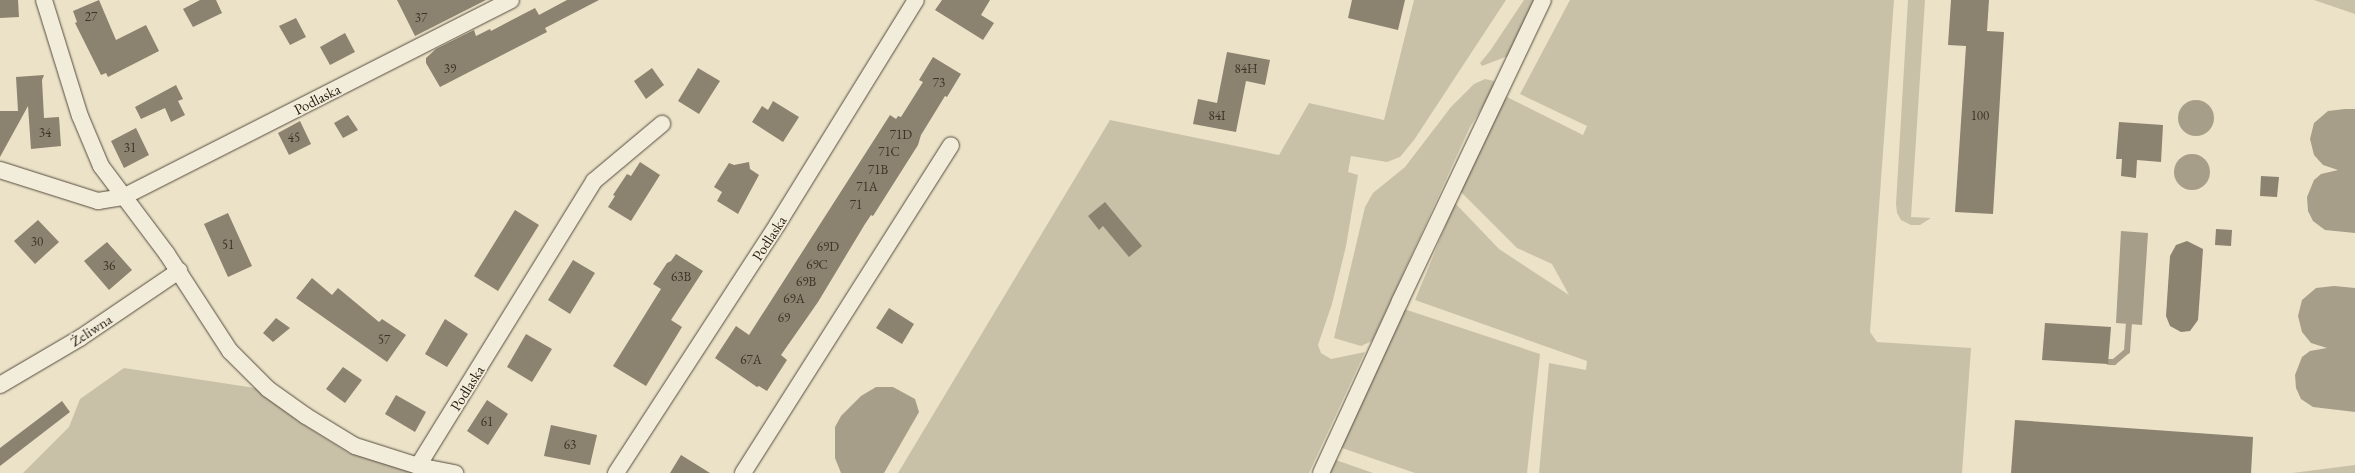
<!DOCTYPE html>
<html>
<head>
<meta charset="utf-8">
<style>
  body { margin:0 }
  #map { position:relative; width:2355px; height:473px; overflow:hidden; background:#ebe2c8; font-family:"EB Garamond",serif }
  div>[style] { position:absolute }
  .green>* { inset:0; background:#c9c0a8 }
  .water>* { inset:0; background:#a79e89 }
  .round { border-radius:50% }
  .stream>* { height:6px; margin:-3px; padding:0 3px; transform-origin:3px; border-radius:3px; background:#a79e89 }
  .building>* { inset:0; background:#8b826f }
  .roads { filter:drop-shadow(0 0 1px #564b3c) drop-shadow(0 0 1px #564b3c) }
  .minor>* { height:16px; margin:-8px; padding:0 8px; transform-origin:8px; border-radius:8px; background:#f2ecdb }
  span { translate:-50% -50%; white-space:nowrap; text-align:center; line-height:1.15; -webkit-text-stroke:4px #f2ecdb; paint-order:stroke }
  .number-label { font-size:13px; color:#3e3326 }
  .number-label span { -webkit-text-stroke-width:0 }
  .street-label { font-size:15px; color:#24190e }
</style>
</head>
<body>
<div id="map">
  <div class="green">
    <div style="clip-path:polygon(1414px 0,1506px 0,1414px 140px,1400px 157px,1387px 162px,1351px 156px,1348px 172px,1358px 175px,1346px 246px,1332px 304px,1318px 345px,1321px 353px,1331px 359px,1365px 352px,1309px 473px,898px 473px,1110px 120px,1279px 155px,1309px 103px,1384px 120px)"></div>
    <div style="clip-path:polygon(1524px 0,1538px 0,1508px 56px,1482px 66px,1480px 63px,1490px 51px)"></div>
    <div style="clip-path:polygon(1570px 0,1894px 0,1870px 332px,1877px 342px,1971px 348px,1962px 473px,1539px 473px,1549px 363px,1586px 370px,1587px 361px,1415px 300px,1455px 203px,1499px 249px,1569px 295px,1552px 264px,1517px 248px,1460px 191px,1505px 96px,1583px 135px,1587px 126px,1520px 94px)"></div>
    <div style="clip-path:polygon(1908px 0,1925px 0,1911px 217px,1931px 218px,1920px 225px,1911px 225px,1901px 220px,1897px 213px,1896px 204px)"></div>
    <div style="clip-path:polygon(2314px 0,2355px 0,2355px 14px)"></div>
    <div style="clip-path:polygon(1485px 79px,1494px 81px,1495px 87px,1470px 127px,1374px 337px,1372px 341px,1361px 346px,1334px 338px,1365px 207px,1373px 193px,1405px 167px,1451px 107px,1474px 84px)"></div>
    <div style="clip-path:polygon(1401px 308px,1540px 354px,1527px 473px,1415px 473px,1339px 447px)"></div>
    <div style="clip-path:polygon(124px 368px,255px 388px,298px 421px,349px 453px,431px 473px,23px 473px,69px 427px,80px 399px)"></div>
    <div style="clip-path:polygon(1333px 459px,1373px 473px,1327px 473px)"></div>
    <div style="clip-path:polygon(2355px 465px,2355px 473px,2292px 473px)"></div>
  </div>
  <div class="water">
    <div class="round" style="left:2178px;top:100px;width:36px;height:36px"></div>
    <div style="clip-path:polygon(2345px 109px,2355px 109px,2355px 233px,2325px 230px,2313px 221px,2308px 211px,2307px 197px,2314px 180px,2321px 174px,2338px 170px,2323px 165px,2314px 155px,2310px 139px,2314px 123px,2328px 111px)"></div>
    <div class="round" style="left:2174px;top:154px;width:36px;height:36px"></div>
    <div style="clip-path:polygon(2121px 231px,2148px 233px,2142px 325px,2116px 323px)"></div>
    <div style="clip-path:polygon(2334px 286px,2355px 288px,2355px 412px,2313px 407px,2301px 399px,2296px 388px,2295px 375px,2302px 357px,2310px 351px,2327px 348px,2311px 343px,2302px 332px,2298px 316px,2302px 300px,2316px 288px)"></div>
    <div style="clip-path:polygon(876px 387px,893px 387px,915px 399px,919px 412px,884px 473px,841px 473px,835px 458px,835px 427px,841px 416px,861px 396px)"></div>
  </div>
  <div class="stream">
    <div style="left:2109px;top:362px;width:5px"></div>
    <div style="left:2114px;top:362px;width:17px;rotate:-40deg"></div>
    <div style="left:2127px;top:351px;width:27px;rotate:-86deg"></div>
  </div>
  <div class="building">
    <div style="clip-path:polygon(0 0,18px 0,19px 17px,0 18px)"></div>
    <div style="clip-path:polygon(99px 0,116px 40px,146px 25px,159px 51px,108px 77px,106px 73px,101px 75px,75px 23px,77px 22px,73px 11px)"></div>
    <div style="clip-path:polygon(200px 0,216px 0,222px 13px,193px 27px,183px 9px)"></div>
    <div style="clip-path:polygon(397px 0,486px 0,415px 36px)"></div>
    <div style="clip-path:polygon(567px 0,599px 0,545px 28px,547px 32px,440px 87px,426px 63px,426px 58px,436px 49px,474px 30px,476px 36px,490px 29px,491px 31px,535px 8px,539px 15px)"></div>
    <div style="clip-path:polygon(942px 0,990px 0,981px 15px,994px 23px,983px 40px,935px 10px)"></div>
    <div style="clip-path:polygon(1352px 0,1405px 0,1398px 30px,1348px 18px)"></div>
    <div style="clip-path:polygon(1951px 0,1989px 0,1987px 31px,2004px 32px,1993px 214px,1955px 212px,1966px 46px,1948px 45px)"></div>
    <div style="clip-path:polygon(296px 18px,306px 37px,290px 45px,279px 26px)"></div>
    <div style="clip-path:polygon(345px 33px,355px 52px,330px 65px,320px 47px)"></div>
    <div style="clip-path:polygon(1227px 52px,1270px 60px,1265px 85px,1246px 81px,1236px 132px,1193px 124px,1198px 99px,1217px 103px)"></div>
    <div style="clip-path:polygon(933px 57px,961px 74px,947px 97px,945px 96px,921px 135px,918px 145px,873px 216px,871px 215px,865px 224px,818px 302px,781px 355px,787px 360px,767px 391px,759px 386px,757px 387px,715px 358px,736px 326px,749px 335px,890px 115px,896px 119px,898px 116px,901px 117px,923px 82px,919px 80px)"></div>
    <div style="clip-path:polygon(652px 68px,664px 85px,646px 99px,634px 81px)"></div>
    <div style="clip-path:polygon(698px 68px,720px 81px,699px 114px,678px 101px)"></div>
    <div style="clip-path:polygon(44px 75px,42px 80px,44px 118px,59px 117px,61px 146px,31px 149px,28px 106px,0 157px,0 111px,18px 111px,16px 77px)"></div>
    <div style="clip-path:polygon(176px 85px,183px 99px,178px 101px,185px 115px,171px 122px,165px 108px,141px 119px,135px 107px)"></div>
    <div style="clip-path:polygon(773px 101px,799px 117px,783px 142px,752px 122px,762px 106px,768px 110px)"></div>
    <div style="clip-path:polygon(348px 115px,358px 130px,343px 138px,334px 123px)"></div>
    <div style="clip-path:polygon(300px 121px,311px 144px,289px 155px,278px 133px)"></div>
    <div style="clip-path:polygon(2119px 122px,2163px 125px,2161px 162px,2137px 160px,2136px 178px,2121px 176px,2122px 159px,2116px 159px)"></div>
    <div style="clip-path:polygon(136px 128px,149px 155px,124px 168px,111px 141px)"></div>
    <div style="clip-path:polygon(640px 162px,660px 175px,631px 221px,608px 207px,615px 196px,613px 195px,627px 174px,631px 176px)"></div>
    <div style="clip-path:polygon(749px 162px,750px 169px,759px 175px,738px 214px,717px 201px,722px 192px,714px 187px,729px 163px,734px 165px)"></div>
    <div style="clip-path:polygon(2261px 176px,2279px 177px,2277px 197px,2260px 196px)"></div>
    <div style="clip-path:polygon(1105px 202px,1142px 246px,1129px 257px,1103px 226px,1099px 230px,1088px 216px)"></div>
    <div style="clip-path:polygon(515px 210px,539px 225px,498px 291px,474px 276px)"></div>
    <div style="clip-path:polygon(228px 213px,252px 266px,228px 277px,204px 224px)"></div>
    <div style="clip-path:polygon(38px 220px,59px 242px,35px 264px,14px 241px)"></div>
    <div style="clip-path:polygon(2216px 229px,2232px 230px,2231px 246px,2215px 245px)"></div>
    <div style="clip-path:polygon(2187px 241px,2203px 249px,2201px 279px,2198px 320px,2190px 331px,2181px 332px,2170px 326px,2166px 316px,2170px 256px,2176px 245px)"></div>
    <div style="clip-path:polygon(107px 242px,132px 270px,109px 290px,84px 261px)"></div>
    <div style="clip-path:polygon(676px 254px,703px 271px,671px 320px,682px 327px,646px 386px,613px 366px,661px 289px,653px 284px,667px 263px,671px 261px)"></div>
    <div style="clip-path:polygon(573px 260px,595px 273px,570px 314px,548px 300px)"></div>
    <div style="clip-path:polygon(312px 278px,332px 295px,338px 288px,379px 322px,382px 319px,406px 335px,387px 362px,296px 298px)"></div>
    <div style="clip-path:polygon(889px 308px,914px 324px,902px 344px,876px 328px)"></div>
    <div style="clip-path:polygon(276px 318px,290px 328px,273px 342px,263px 333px)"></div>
    <div style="clip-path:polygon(445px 319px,468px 334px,447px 367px,425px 354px)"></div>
    <div style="clip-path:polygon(2045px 323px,2111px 327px,2108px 364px,2042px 360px)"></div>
    <div style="clip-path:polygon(526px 334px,552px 349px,532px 382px,507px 367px)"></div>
    <div style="clip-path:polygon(343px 367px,362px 380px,345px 403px,326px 389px)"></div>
    <div style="clip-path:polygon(396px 395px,426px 412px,415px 432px,385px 414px)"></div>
    <div style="clip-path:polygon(487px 400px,508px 414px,488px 445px,467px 431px)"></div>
    <div style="clip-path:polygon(62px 401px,70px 412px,0 466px,0 448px)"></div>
    <div style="clip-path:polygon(2015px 420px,2253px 437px,2251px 473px,2011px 473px)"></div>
    <div style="clip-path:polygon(551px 425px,597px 435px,590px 465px,544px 456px)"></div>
    <div style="clip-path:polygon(681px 455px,710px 473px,670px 473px)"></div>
  </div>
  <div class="roads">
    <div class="minor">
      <div style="left:44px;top:0;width:121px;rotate:72.8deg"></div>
      <div style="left:80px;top:116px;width:54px;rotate:67.2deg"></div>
      <div style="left:101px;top:166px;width:110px;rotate:53.1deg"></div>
      <div style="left:167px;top:254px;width:116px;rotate:57deg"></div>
      <div style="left:230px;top:351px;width:54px;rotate:45deg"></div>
      <div style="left:268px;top:389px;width:47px;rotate:35.4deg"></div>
      <div style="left:306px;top:416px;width:57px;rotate:31.5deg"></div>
      <div style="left:355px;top:446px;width:66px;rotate:17.6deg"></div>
      <div style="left:418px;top:466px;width:38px;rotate:11deg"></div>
      <div style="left:0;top:170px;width:103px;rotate:17.6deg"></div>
      <div style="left:98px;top:201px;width:25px;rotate:-9deg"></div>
      <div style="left:123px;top:197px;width:435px;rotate:-26.9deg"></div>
      <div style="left:0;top:385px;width:93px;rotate:-30.4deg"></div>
      <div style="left:80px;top:338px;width:120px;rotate:-34.1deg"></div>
      <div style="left:418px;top:466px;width:335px;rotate:-58.3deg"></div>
      <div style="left:594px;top:181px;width:89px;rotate:-40deg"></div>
      <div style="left:616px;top:473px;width:296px;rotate:-57deg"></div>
      <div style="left:777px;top:225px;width:264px;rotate:-58.3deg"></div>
      <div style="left:743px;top:473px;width:388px;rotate:-57.6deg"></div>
      <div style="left:1321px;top:473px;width:189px;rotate:-65.3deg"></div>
      <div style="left:1400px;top:301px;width:333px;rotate:-64.6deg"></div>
    </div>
  </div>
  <div class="number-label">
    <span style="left:91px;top:17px">27</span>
    <span style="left:421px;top:18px">37</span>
    <span style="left:450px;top:69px">39</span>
    <span style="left:1246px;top:69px">84H</span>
    <span style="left:939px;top:83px">73</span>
    <span style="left:1217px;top:116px">84I</span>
    <span style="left:1980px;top:116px">100</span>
    <span style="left:45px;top:133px">34</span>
    <span style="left:901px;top:135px">71D</span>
    <span style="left:294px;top:138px">45</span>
    <span style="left:130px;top:148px">31</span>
    <span style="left:889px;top:152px">71C</span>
    <span style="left:878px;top:170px">71B</span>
    <span style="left:867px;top:187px">71A</span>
    <span style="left:856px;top:205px">71</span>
    <span style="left:37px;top:242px">30</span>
    <span style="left:228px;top:245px">51</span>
    <span style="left:828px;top:247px">69D</span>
    <span style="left:817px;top:265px">69C</span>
    <span style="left:109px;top:266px">36</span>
    <span style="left:681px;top:277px">63B</span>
    <span style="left:806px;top:282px">69B</span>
    <span style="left:794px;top:299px">69A</span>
    <span style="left:784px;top:318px">69</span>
    <span style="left:384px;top:340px">57</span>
    <span style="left:751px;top:360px">67A</span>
    <span style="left:487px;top:422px">61</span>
    <span style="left:570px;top:445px">63</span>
  </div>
  <div class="street-label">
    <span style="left:317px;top:99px;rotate:-27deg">Podlaska</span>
    <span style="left:769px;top:238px;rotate:-57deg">Podlaska</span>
    <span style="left:91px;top:330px;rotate:-33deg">Żeliwna</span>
    <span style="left:467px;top:388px;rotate:-58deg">Podlaska</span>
  </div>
</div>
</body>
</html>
